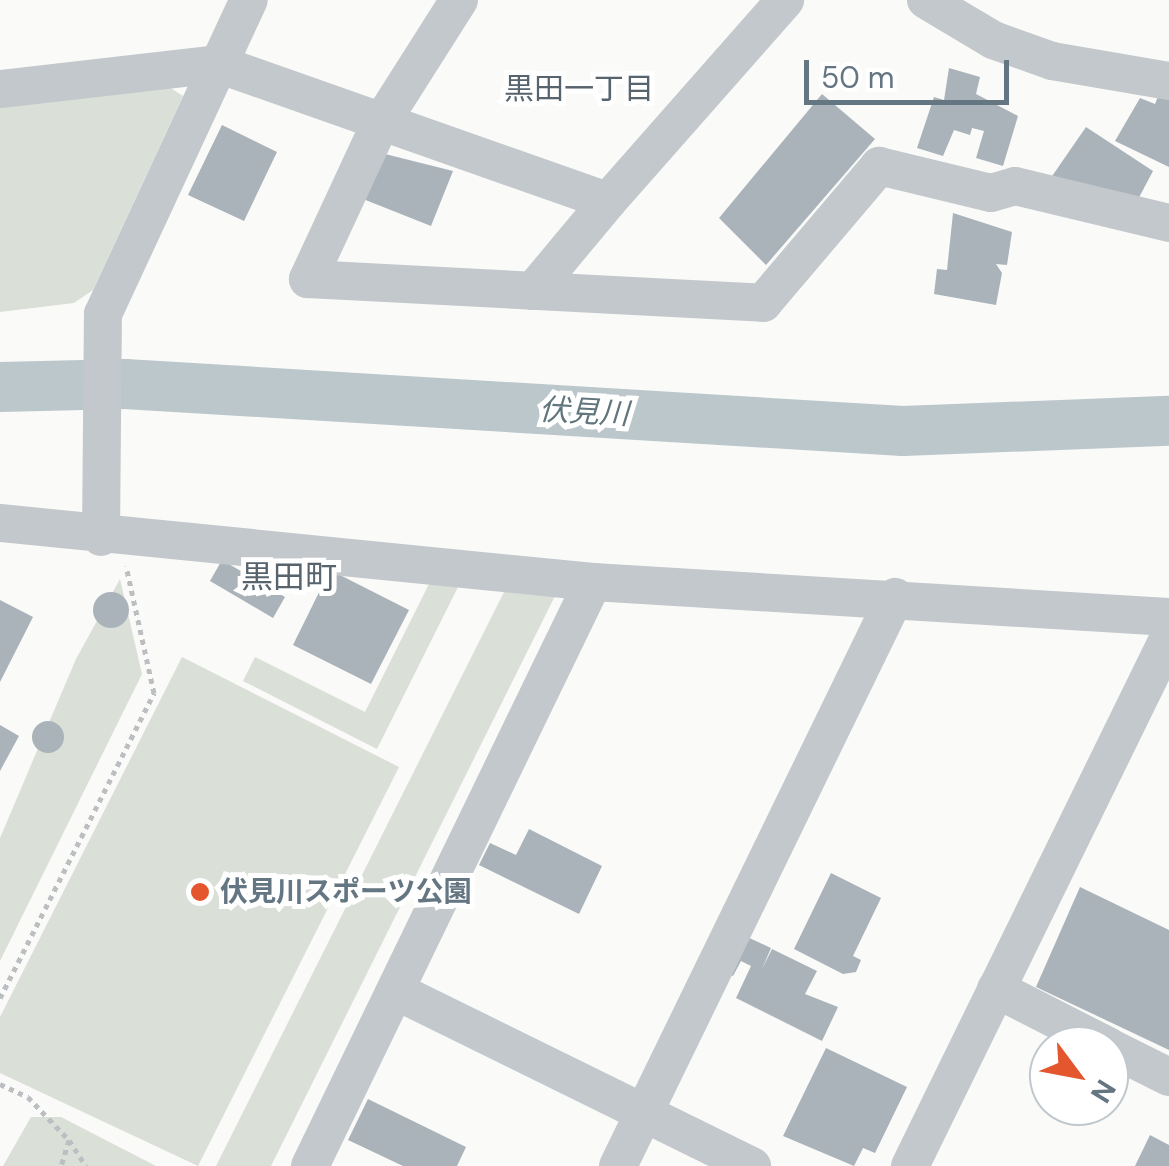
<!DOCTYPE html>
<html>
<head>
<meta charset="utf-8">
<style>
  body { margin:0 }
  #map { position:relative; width:1169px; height:1166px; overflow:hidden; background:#fafaf8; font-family:"DM Sans","Noto Sans JP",sans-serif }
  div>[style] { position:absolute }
  .green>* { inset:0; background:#dadfd7 }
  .river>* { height:50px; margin:-25px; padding:0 25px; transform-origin:25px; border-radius:25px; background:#bbc7cb }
  .building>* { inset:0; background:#aab3b9 }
  .round { border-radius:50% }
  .path>* { height:5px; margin-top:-2.5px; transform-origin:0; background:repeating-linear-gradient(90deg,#bbbfc2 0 5px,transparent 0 10px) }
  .minor>* { height:38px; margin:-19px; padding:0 19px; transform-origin:19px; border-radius:19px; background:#c3c8cc }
  .dots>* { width:28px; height:28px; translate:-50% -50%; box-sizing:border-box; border:5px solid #fff; border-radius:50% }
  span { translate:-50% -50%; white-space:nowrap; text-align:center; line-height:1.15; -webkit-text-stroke:10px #fff; paint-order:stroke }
  .poi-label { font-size:28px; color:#657683; font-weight:700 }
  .left { translate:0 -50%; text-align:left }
  .neighbourhood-label { font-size:30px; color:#57646e }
  .water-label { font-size:30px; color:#60757c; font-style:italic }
  .quarter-label { font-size:32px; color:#57646e }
  .north { position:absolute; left:1029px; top:1026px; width:100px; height:100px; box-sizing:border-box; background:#fff; border:2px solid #c1c8cd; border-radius:50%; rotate:122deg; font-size:28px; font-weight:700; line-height:40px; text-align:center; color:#657683 }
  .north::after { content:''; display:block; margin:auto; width:35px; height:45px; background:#e4572e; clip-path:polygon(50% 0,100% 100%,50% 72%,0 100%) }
  .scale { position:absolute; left:804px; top:60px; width:205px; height:45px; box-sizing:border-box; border:5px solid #657683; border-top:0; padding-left:12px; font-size:30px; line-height:35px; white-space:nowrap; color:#657683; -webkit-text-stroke:8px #fff; paint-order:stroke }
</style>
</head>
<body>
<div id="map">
  <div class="green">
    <div style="clip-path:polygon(166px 85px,183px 96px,93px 290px,74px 303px,0 312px,0 104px)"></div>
    <div style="clip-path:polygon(120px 579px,142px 674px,0 961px,0 838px,76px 659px)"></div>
    <div style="clip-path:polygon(431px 580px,459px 585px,377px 749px,243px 681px,255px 657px,365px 712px)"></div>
    <div style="clip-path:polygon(507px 586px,558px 590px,271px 1166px,216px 1166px)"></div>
    <div style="clip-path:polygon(182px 657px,399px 767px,198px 1166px,0 1073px,0 1017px)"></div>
    <div style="clip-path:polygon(31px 1117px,61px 1117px,156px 1166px,3px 1166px)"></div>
  </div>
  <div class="river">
    <div style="left:0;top:387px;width:125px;rotate:-1.4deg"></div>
    <div style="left:125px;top:384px;width:779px;rotate:3.46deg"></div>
    <div style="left:903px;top:431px;width:266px;rotate:-2.2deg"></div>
  </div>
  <div class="building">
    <div style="clip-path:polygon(949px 68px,980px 77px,976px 94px,1018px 116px,1003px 166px,976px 158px,984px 131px,972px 128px,970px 135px,954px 130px,943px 156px,917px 148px,934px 97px,944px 100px)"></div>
    <div style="clip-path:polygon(822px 94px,875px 139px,766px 265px,719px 218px)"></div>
    <div style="clip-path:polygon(1159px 94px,1169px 98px,1169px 167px,1115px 141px,1140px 98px,1155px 104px)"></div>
    <div style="clip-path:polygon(222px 125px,277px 152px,244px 221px,188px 195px)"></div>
    <div style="clip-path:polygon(1086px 127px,1153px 171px,1135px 205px,1048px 182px)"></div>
    <div style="clip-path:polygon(381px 153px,453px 171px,431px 226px,363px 199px)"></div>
    <div style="clip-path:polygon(953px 213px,1012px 232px,1007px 265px,996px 264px,1002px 273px,996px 305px,934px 294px,937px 269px,947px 270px)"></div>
    <div style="clip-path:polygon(222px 560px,285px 597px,273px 618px,210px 581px)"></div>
    <div style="clip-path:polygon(330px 570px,409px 610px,371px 684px,293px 645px)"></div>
    <div class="round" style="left:93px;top:592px;width:36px;height:36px"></div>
    <div style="clip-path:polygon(0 600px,33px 617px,0 682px)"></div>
    <div class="round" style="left:32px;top:721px;width:32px;height:32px"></div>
    <div style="clip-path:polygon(0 725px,19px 736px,0 771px)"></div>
    <div style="clip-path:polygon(529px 829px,602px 866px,579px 914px,479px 865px,490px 843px,516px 855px)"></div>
    <div style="clip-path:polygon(831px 873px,881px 898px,853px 956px,861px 960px,856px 972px,843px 974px,794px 949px)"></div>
    <div style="clip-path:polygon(1080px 887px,1169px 930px,1169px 1050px,1036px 987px)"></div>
    <div style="clip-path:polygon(745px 936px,771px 948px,762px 969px,772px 949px,817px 971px,805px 994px,838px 1007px,822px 1041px,736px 998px,751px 966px,741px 961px,733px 976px,727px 973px)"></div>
    <div style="clip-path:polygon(826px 1048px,907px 1087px,875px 1153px,863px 1148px,854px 1166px,783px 1136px)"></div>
    <div style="clip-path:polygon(368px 1099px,466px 1147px,457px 1166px,403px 1166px,348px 1140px)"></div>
    <div style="clip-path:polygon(1150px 1135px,1169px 1145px,1169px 1166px,1135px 1166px)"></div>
  </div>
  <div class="path">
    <div style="left:0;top:998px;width:342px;rotate:-63.2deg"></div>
    <div style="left:154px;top:693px;width:130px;rotate:-102.4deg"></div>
    <div style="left:0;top:1084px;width:31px;rotate:25deg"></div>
    <div style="left:28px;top:1097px;width:59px;rotate:46.4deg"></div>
    <div style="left:69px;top:1140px;width:27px;rotate:107deg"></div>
    <div style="left:69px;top:1140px;width:31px;rotate:57deg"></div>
  </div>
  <div class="minor">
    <div style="left:459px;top:0;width:149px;rotate:122.4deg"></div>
    <div style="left:379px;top:126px;width:169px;rotate:114.9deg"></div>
    <div style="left:308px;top:279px;width:456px;rotate:3deg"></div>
    <div style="left:763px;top:303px;width:180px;rotate:-49.7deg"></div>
    <div style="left:879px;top:166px;width:115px;rotate:13.6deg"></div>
    <div style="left:991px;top:193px;width:25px;rotate:-16deg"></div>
    <div style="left:1015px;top:186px;width:158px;rotate:13.5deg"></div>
    <div style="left:926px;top:0;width:78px;rotate:30.8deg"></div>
    <div style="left:993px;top:40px;width:63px;rotate:19.6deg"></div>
    <div style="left:1052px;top:61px;width:119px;rotate:9.7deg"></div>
    <div style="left:0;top:89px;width:219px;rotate:-6.5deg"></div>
    <div style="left:218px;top:64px;width:413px;rotate:19.4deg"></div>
    <div style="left:608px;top:201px;width:268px;rotate:-48.6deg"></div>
    <div style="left:533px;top:291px;width:117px;rotate:-50.2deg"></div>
    <div style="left:0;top:523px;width:596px;rotate:5.68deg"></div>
    <div style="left:101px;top:537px;width:223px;rotate:-89.5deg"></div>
    <div style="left:103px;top:314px;width:346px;rotate:-65.1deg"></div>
    <div style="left:996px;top:989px;width:126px;rotate:27deg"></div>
    <div style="left:396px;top:991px;width:397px;rotate:26.2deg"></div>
    <div style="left:1109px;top:1047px;width:67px;rotate:26.6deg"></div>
    <div style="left:310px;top:1166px;width:649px;rotate:-64.15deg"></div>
    <div style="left:593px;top:582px;width:577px;rotate:3.48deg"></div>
    <div style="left:618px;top:1166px;width:633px;rotate:-64.04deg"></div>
    <div style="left:910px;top:1166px;width:589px;rotate:-63.91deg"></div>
  </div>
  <div class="dots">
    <div style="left:200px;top:892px;background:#e4572e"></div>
  </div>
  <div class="poi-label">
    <span class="left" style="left:220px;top:892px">伏見川スポーツ公園</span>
  </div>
  <div class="neighbourhood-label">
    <span style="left:579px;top:89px">黒田一丁目</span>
  </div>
  <div class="water-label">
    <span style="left:584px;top:412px;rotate:3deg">伏見川</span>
  </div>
  <div class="quarter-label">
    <span style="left:289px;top:577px">黒田町</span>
  </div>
  <div class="north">N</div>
  <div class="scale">50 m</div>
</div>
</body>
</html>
